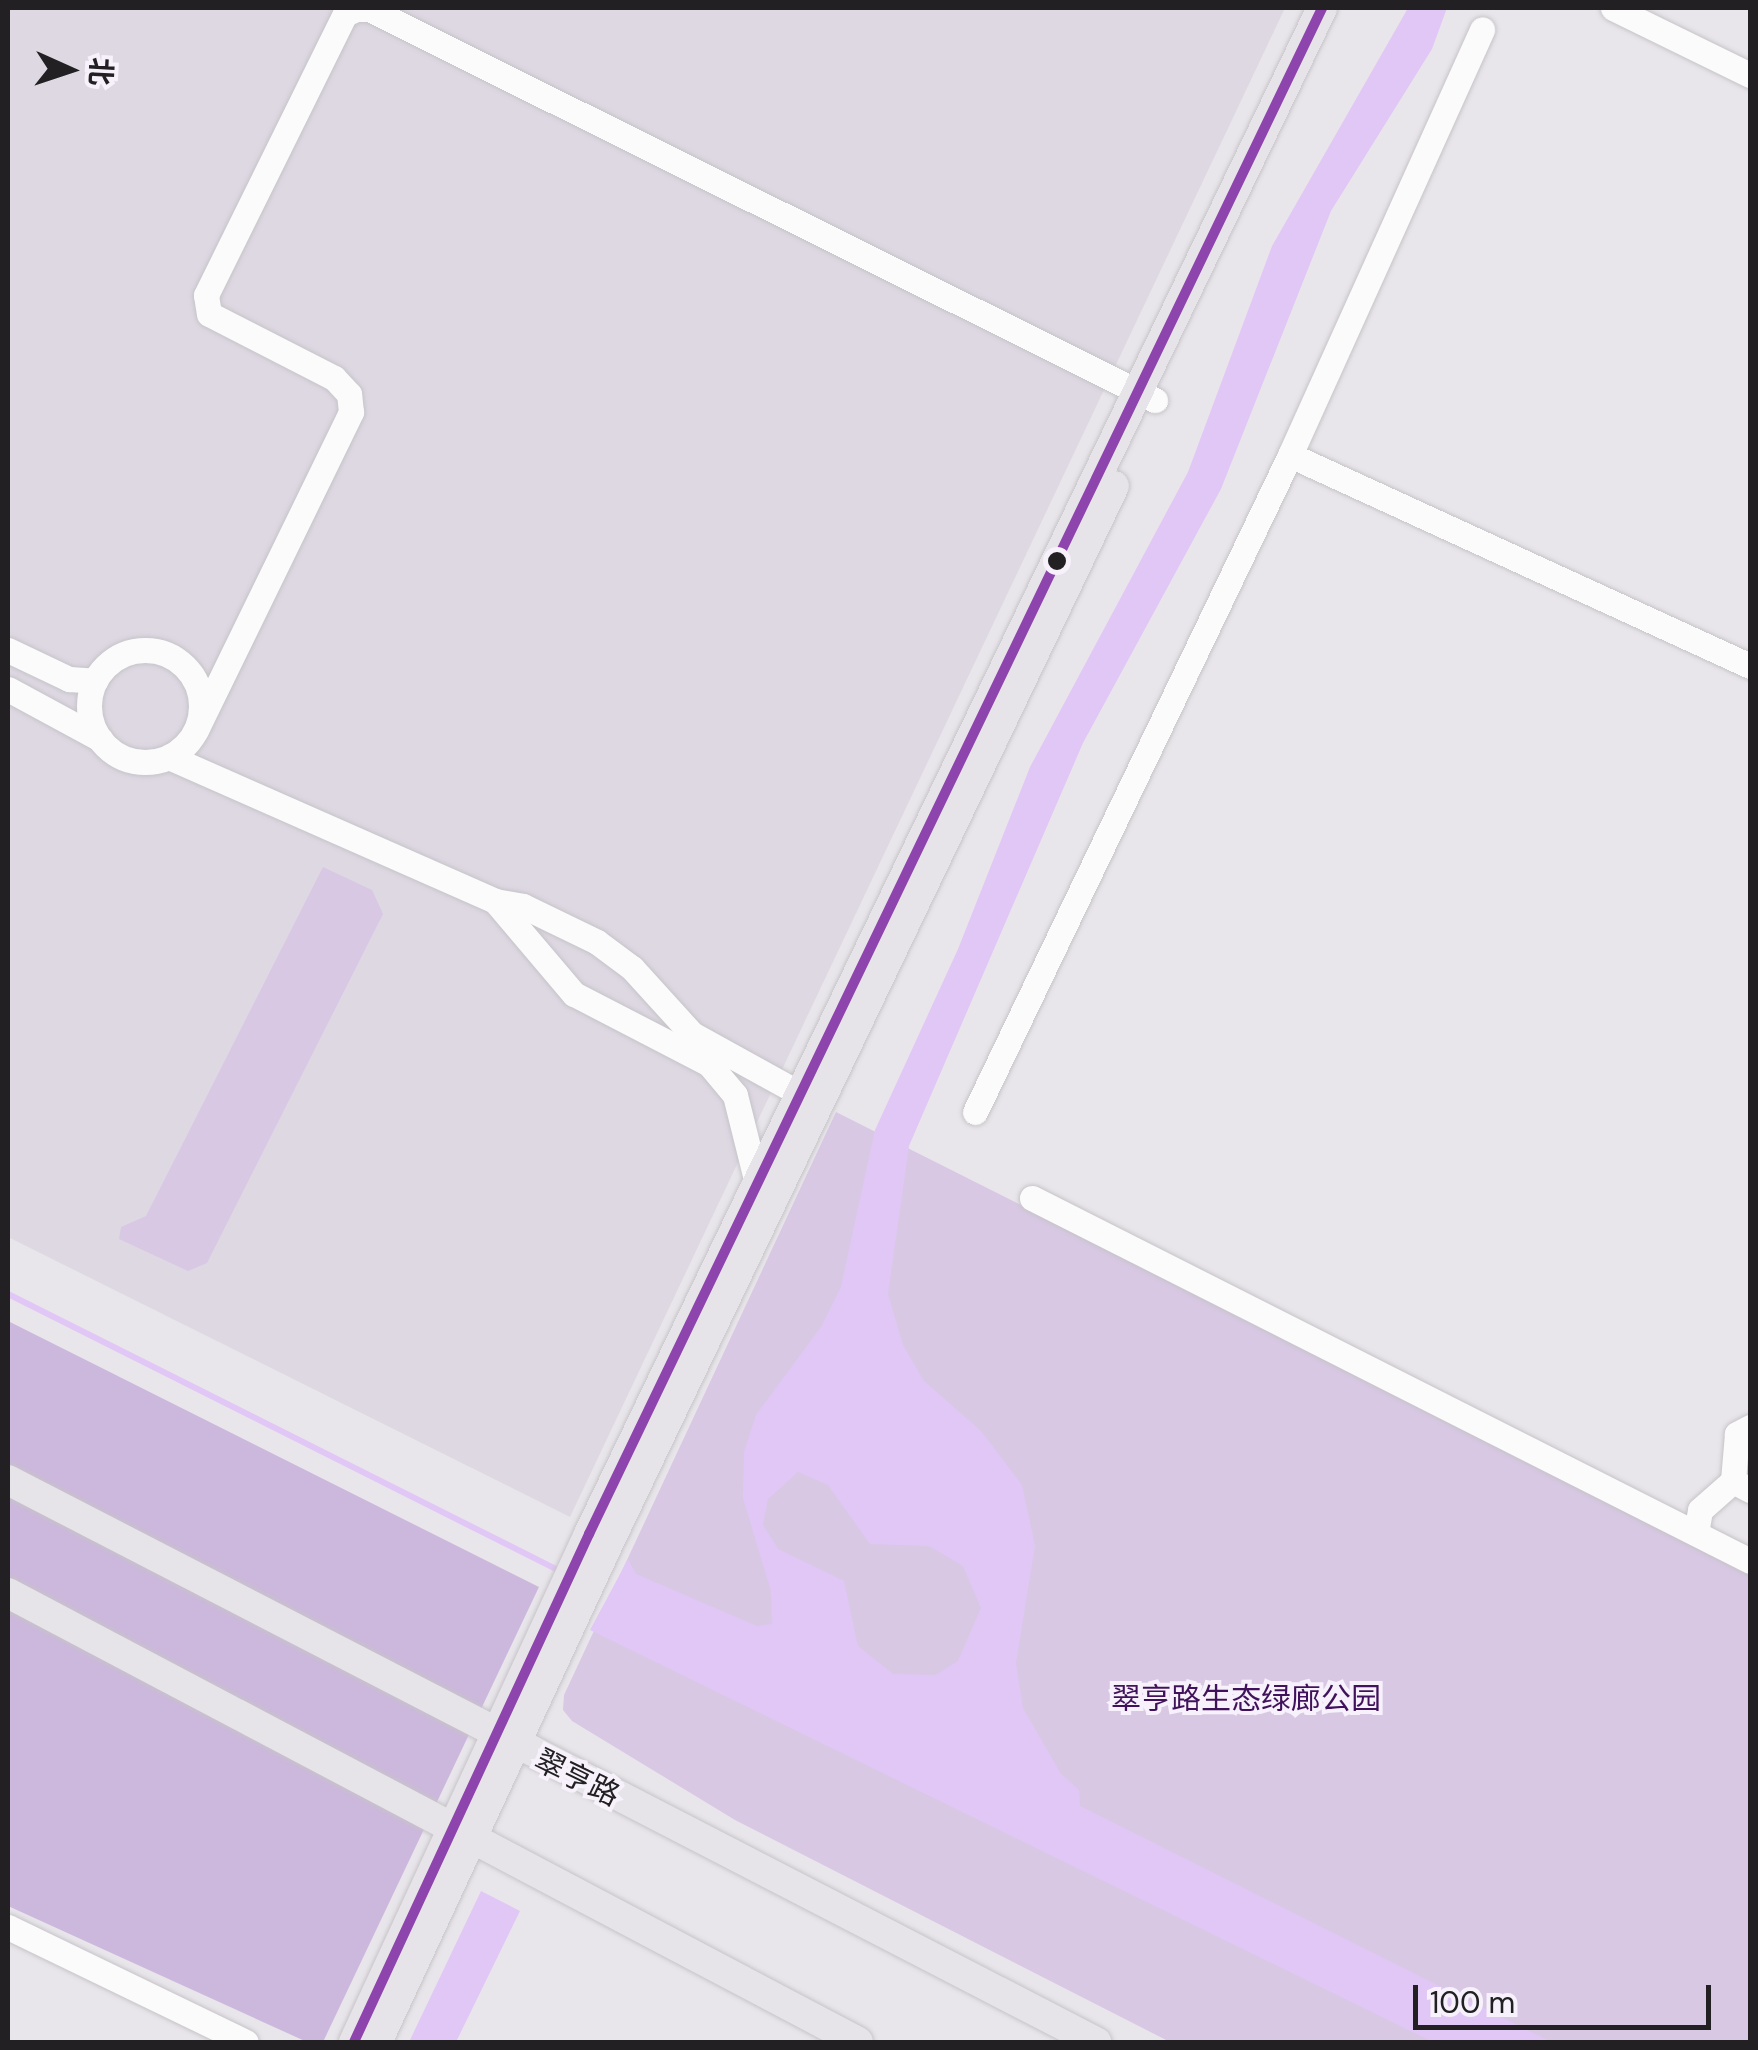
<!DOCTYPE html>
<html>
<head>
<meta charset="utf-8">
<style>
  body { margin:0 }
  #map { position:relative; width:1758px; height:2050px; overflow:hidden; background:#e9e6eb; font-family:"DM Sans","Noto Sans SC",sans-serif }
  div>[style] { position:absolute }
  .built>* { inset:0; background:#ded8e3 }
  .green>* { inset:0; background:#d8c8e4 }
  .forest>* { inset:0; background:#ccb8dc }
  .water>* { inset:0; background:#e1c7f6 }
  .stream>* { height:6px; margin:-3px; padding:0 3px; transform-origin:3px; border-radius:3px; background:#e1c7f6 }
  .roads { filter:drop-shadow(0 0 2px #c6c4c8) drop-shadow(0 0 2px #c6c4c8) }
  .minor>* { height:25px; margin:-12.5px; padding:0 12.5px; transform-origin:12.5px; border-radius:12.5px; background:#fcfbfc }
  .minor>.ring { margin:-12.5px; padding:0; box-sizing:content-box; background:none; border:25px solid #fcfbfc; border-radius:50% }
  .major>* { height:30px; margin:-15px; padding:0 15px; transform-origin:15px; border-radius:15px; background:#e7e4e9 }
  .bus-1>* { height:10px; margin:-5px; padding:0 5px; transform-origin:5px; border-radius:5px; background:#8e44ad }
  .dots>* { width:28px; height:28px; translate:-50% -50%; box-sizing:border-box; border:5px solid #f6f1fa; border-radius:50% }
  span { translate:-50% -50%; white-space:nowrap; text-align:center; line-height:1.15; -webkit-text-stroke:8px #f6f1fa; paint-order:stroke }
  .park-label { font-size:30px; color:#40125b }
  .street-label { font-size:30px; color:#222023 }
  .frame { position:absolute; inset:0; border:10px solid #222023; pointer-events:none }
  .north { position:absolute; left:20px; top:20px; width:100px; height:100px; -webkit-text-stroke:8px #f6f1fa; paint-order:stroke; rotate:93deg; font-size:28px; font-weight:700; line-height:40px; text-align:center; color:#222023 }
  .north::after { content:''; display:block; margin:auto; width:35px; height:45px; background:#222023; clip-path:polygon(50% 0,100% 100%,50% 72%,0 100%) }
  .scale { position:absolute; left:1413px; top:1985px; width:298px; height:45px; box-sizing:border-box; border:5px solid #222023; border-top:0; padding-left:12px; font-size:30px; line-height:35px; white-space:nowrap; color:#222023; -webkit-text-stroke:8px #f6f1fa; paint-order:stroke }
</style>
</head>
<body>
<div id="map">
  <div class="built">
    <div style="clip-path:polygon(8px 8px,1285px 8px,570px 1517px,8px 1237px)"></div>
  </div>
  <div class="green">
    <div style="clip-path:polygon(323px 867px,372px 890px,383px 914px,207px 1263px,188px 1271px,119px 1239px,121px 1227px,146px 1216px)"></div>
    <div style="clip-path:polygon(836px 1112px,1750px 1572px,1750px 2042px,1170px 2042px,735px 1820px,572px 1721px,563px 1710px,564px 1695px)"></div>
  </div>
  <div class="forest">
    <div style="clip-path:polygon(8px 1321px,539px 1587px,323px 2042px,307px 2042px,8px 1906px)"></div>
  </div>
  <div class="water">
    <div style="clip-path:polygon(evenodd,1408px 8px,1447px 8px,1432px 49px,1331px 211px,1221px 489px,1083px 743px,909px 1146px,888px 1294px,903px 1345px,924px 1381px,981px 1431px,1022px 1485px,1035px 1546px,1016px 1663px,1023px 1708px,1061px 1774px,1079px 1790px,1080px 1806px,1551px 2042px,1433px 2042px,590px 1630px,628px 1559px,636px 1574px,757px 1626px,772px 1624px,771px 1591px,743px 1498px,744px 1452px,756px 1415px,821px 1327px,841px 1287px,875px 1130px,958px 949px,1030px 767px,1188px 472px,1272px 246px,1408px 8px,798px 1472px,828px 1485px,870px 1544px,929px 1546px,963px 1566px,981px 1608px,958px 1661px,936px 1675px,893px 1674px,858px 1646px,844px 1581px,778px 1549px,763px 1525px,768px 1499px,798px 1472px)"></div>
    <div style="clip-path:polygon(481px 1891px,520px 1911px,456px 2042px,409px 2042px)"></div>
  </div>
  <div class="stream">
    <div style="left:8px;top:1294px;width:620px;rotate:26.65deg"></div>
  </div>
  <div class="roads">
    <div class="minor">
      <div style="left:1613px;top:8px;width:153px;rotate:26.1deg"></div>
      <div style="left:1290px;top:455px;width:467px;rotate:-65.7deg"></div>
      <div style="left:8px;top:650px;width:68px;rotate:25.4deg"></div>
      <div style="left:69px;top:679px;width:26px;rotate:4deg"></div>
      <div class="ring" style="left:89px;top:650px;width:87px;height:87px"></div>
      <div style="left:8px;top:689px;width:105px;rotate:28.5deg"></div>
      <div style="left:196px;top:730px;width:354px;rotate:-64deg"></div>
      <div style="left:351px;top:412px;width:18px;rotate:-96deg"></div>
      <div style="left:349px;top:394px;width:22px;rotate:-133deg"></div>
      <div style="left:334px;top:378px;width:140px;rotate:-152.9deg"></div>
      <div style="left:209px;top:314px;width:19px;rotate:-99deg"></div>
      <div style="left:206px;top:295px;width:313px;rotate:-63.7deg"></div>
      <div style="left:345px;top:14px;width:12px;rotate:-24deg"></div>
      <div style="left:356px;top:9px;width:13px"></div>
      <div style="left:369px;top:9px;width:878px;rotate:26.45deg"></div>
      <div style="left:169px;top:757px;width:356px;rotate:23.8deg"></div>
      <div style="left:495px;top:901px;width:122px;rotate:49.7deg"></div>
      <div style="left:574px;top:994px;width:152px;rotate:27.4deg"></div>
      <div style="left:709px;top:1064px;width:40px;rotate:50deg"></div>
      <div style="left:735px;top:1095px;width:91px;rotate:76deg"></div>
      <div style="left:495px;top:901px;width:28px;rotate:10deg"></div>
      <div style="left:523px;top:906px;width:82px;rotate:25.9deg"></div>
      <div style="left:597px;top:942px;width:44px;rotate:36.6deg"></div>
      <div style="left:632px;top:968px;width:89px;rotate:47.7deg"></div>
      <div style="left:692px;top:1034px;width:141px;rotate:28.9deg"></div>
      <div style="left:975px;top:1112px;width:729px;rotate:-64.38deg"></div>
      <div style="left:1290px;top:455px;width:506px;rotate:24.64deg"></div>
      <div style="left:1032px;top:1198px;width:805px;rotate:26.82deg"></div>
      <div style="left:1750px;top:1427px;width:15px;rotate:152deg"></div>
      <div style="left:1737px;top:1434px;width:47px;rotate:94.9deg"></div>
      <div style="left:1733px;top:1481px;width:19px;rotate:28deg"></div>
      <div style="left:1696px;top:1533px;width:23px;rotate:-80deg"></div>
      <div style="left:1700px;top:1510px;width:44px;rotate:-41.3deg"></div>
      <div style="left:8px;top:1927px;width:264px;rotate:25.8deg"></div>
    </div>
    <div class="major">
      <div style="left:8px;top:1480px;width:1225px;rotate:27.32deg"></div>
      <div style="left:8px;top:1593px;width:961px;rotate:27.84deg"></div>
      <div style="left:354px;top:2042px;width:560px;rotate:-65.17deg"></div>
      <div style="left:589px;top:1534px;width:1693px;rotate:-64.34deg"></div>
      <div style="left:377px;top:2042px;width:547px;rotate:-65.12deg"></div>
      <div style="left:607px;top:1546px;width:1175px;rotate:-64.44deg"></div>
    </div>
  </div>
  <div class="bus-1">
    <div style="left:354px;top:2042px;width:560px;rotate:-65.17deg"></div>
    <div style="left:589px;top:1534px;width:1693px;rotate:-64.34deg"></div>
  </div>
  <div class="dots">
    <div style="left:1057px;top:561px;background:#222023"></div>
  </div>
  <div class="park-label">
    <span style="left:1246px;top:1699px">翠亨路生态绿廊公园</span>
  </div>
  <div class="street-label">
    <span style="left:577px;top:1778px;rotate:26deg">翠亨路</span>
  </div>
  <div class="frame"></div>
  <div class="north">北</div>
  <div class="scale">100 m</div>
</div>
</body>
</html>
